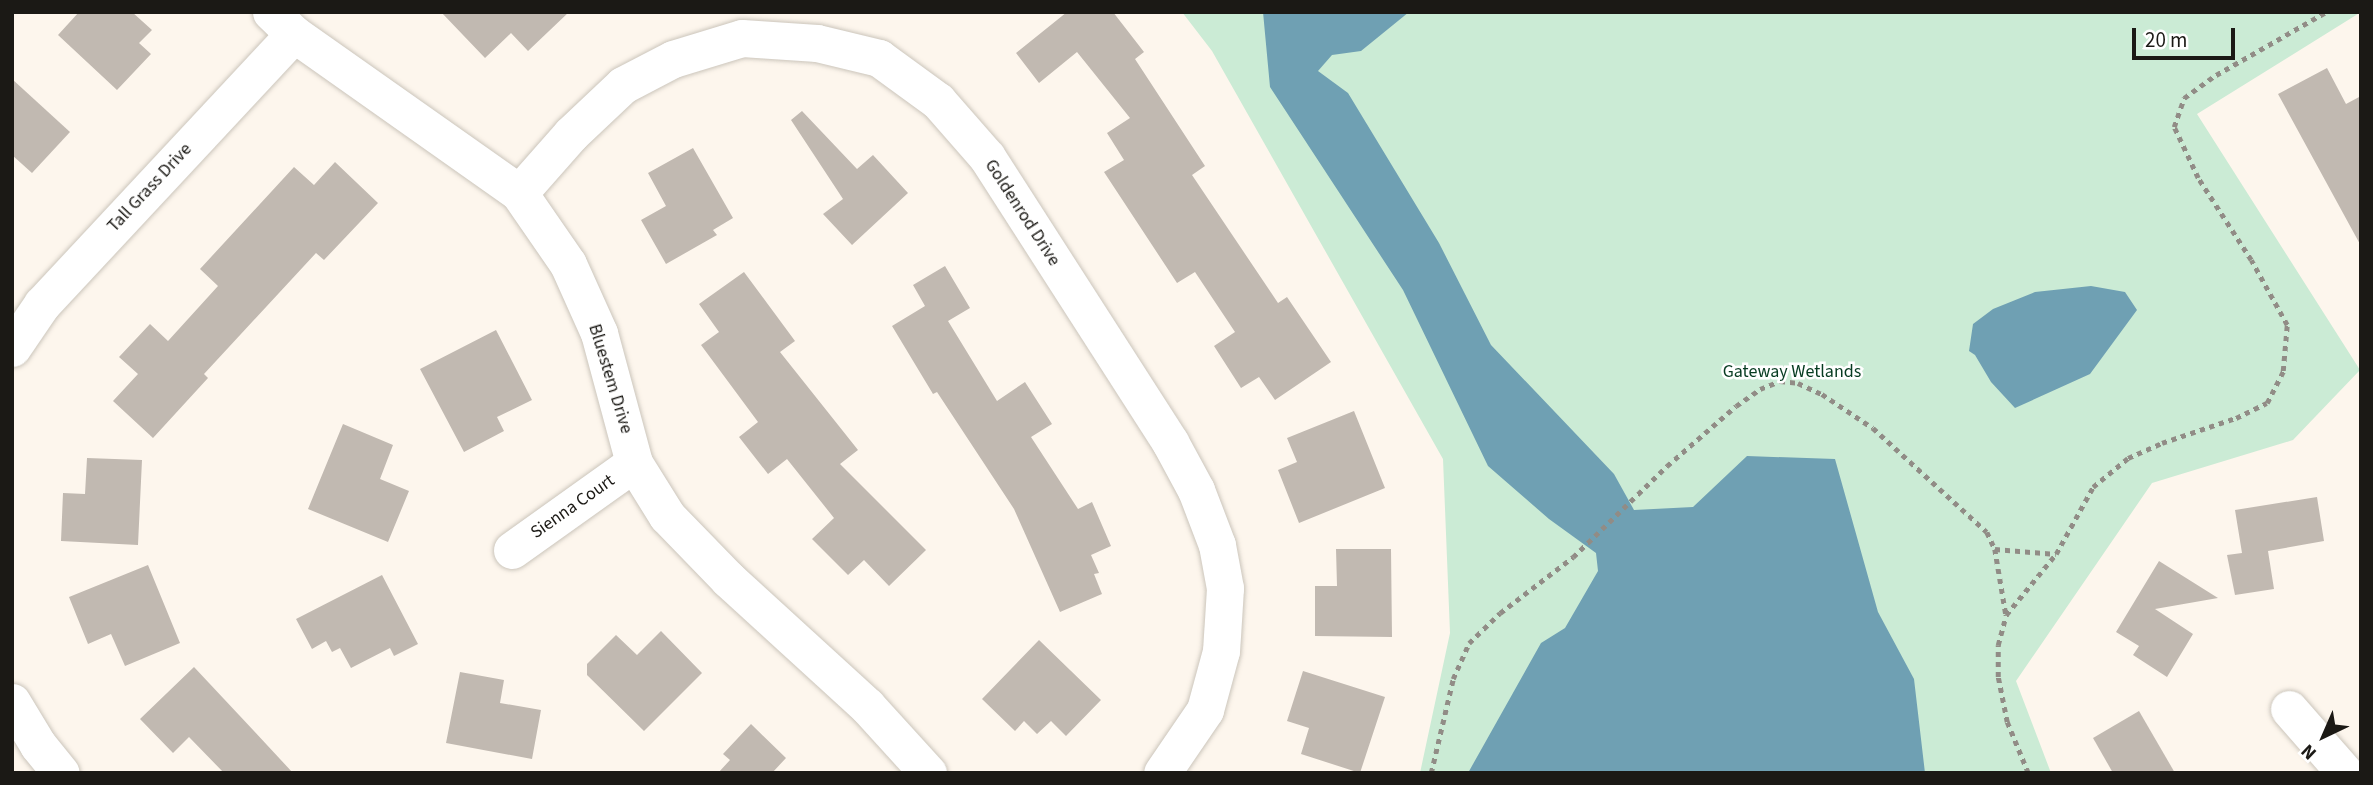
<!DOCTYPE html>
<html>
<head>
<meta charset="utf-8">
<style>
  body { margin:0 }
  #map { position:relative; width:2373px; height:785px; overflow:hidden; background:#fdf6ed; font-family:"Source Sans 3",sans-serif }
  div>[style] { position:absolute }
  .green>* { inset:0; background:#cbebd5 }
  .water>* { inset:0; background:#6fa0b3 }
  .building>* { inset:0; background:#c1b9b1 }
  .path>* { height:4.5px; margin-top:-2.25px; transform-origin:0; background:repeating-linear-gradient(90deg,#918c86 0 5px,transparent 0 10px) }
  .roads { filter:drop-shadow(0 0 2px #cbc5bb) drop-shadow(0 0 2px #cbc5bb) }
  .minor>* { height:37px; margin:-18.5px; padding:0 18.5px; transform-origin:18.5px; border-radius:18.5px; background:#fff }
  span { translate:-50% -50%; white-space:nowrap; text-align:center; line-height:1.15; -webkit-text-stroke:5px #fff; paint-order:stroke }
  .street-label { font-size:18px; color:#1b1915 }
  .park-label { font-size:18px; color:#063b20 }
  .frame { position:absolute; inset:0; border:14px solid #1b1915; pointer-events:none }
  .north { position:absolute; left:2289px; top:701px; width:70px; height:70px; -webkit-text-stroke:5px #fff; paint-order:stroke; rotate:224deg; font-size:19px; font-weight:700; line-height:28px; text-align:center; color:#1b1915 }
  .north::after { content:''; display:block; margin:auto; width:24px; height:32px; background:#1b1915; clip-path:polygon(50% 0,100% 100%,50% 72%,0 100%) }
  .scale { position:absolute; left:2132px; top:28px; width:103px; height:32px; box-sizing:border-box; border:4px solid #1b1915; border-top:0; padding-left:9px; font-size:21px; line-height:24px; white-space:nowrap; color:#1b1915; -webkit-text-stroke:5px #fff; paint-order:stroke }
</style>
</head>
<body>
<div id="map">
  <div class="green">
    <div style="clip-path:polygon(1182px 12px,2361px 12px,2197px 114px,2360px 370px,2293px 440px,2152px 483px,2016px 681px,2051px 773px,1420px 773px,1450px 633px,1443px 459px,1212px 51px)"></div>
  </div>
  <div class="water">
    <div style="clip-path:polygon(1263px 12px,1409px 12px,1361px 51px,1332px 55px,1318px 71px,1348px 93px,1439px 243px,1491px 345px,1614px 474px,1634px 510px,1693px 507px,1747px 456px,1835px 459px,1878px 612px,1914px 679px,1925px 773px,1468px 773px,1541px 643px,1565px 628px,1598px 571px,1596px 553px,1549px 519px,1488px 466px,1403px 290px,1270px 87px)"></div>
    <div style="clip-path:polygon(2091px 286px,2125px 292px,2137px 310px,2090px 374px,2015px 408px,1991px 382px,1975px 355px,1969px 351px,1973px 324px,1993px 309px,2035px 292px)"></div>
  </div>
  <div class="building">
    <div style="clip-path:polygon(79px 12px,132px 12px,152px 30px,139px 43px,151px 54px,117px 90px,58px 35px)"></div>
    <div style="clip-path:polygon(441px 12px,569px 12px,528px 51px,511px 33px,485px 58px)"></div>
    <div style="clip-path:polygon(1067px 12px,1113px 12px,1144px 52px,1135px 59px,1205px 166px,1192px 175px,1278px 303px,1287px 297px,1331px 362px,1275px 400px,1259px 377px,1241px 388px,1214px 346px,1235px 332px,1195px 272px,1177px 283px,1104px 172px,1124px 160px,1107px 133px,1130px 118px,1077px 52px,1039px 83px,1016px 53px)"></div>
    <div style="clip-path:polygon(2327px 68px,2346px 104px,2361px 96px,2361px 246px,2278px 94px)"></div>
    <div style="clip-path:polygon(12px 79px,70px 132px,32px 173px,12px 155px)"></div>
    <div style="clip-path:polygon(802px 111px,857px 169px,873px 155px,908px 193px,852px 245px,823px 214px,843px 199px,791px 120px)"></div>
    <div style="clip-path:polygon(693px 148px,733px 218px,713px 230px,717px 235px,666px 264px,641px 220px,666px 206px,648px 173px)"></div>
    <div style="clip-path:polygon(335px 162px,378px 203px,324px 260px,316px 253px,204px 374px,208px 378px,153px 438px,113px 401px,138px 374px,119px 357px,150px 324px,168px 341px,218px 286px,200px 269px,294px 167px,314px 185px)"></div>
    <div style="clip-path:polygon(945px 266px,970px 308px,948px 321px,997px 401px,1025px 382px,1052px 424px,1031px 437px,1078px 509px,1092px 502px,1111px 546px,1091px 555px,1099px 573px,1094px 574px,1102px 594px,1060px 612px,1014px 509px,937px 392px,933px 394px,892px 326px,925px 306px,913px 285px)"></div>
    <div style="clip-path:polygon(744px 272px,795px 341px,780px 352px,858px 450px,840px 464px,926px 550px,889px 586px,864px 560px,848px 575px,812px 539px,834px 518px,787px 459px,768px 474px,739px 437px,758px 422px,701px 345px,719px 332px,699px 304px)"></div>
    <div style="clip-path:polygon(496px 330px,532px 400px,497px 417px,504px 431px,464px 452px,420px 369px)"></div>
    <div style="clip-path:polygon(1354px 411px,1385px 488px,1299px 523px,1278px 470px,1297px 462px,1287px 438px)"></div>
    <div style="clip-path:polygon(343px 424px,393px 445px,380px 479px,409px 491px,388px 542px,308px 509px)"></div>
    <div style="clip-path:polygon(87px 458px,142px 460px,138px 545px,61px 541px,63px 493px,85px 494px)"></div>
    <div style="clip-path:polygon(2317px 497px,2324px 541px,2268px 551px,2274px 589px,2235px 595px,2227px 555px,2242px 553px,2235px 510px)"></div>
    <div style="clip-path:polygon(1336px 549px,1391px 549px,1392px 637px,1315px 636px,1315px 586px,1337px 586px)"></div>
    <div style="clip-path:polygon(2159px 561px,2218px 598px,2155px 609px,2193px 634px,2167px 677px,2133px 655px,2139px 646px,2116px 632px)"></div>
    <div style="clip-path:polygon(148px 565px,180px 643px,125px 666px,111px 634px,88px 644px,69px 597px)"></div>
    <div style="clip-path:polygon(382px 575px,418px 644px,394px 656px,390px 648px,351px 668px,340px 648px,332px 652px,326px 641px,312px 649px,296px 619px)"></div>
    <div style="clip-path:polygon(661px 631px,702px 673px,644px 731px,587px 675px,587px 664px,616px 635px,637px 655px)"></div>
    <div style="clip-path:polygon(1039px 640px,1101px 700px,1066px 736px,1051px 721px,1037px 734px,1024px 721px,1015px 731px,982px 699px)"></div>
    <div style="clip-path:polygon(194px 667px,254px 731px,293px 773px,224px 773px,189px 737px,173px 753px,140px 719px)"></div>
    <div style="clip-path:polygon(1303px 671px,1385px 697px,1360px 773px,1301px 754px,1309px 728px,1287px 721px)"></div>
    <div style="clip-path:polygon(460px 672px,504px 680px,500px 703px,541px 710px,532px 759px,446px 743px)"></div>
    <div style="clip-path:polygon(2139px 711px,2175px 773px,2113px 773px,2093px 738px)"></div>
    <div style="clip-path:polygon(751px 724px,786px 758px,772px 773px,718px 773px,730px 760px,723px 754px)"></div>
  </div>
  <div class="path">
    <div style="left:1995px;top:549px;width:67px;rotate:80.5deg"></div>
    <div style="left:1431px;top:773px;width:97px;rotate:-76.8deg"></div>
    <div style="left:1453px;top:679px;width:39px;rotate:-66deg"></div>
    <div style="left:1469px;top:643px;width:43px;rotate:-44.1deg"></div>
    <div style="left:1500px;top:613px;width:92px;rotate:-37.5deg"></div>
    <div style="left:1573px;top:557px;width:131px;rotate:-44.1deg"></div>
    <div style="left:1667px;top:466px;width:91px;rotate:-41deg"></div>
    <div style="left:1736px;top:406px;width:29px;rotate:-35deg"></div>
    <div style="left:1760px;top:389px;width:22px;rotate:-22deg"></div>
    <div style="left:1780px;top:381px;width:18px;rotate:6deg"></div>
    <div style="left:1798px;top:383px;width:26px;rotate:25deg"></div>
    <div style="left:1822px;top:394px;width:61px;rotate:33.7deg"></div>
    <div style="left:1873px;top:428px;width:154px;rotate:42.4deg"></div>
    <div style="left:1987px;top:532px;width:19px;rotate:65deg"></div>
    <div style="left:1995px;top:549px;width:61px;rotate:4.7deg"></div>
    <div style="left:2028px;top:773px;width:55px;rotate:-112.4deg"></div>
    <div style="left:2007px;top:722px;width:46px;rotate:-101.3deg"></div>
    <div style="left:1998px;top:677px;width:32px;rotate:-90deg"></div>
    <div style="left:1998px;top:645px;width:31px;rotate:-75deg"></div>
    <div style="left:2006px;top:615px;width:79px;rotate:-50.7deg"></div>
    <div style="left:2056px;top:554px;width:77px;rotate:-61.1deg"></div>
    <div style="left:2093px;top:487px;width:45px;rotate:-39.6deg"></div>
    <div style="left:2128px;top:458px;width:37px;rotate:-24deg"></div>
    <div style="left:2162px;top:443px;width:78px;rotate:-18.7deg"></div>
    <div style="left:2236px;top:418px;width:34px;rotate:-26deg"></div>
    <div style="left:2267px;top:403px;width:36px;rotate:-63deg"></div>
    <div style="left:2283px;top:371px;width:46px;rotate:-85deg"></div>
    <div style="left:2287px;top:325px;width:74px;rotate:-119deg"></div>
    <div style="left:2251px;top:260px;width:98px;rotate:-122.9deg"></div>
    <div style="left:2198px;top:178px;width:56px;rotate:-115.2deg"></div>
    <div style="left:2174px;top:127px;width:31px;rotate:-71deg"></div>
    <div style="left:2184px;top:98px;width:39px;rotate:-36deg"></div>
    <div style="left:2216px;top:75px;width:127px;rotate:-29.8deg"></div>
  </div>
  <div class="roads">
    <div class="minor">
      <div style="left:271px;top:12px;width:32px;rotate:44deg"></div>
      <div style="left:294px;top:34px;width:276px;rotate:35.2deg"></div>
      <div style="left:519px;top:193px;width:86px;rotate:55.4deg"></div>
      <div style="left:568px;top:264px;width:76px;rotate:65.8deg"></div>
      <div style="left:599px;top:333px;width:135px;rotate:74.9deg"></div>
      <div style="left:634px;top:463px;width:62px;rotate:58.1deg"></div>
      <div style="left:667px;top:516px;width:88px;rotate:45.9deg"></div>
      <div style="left:728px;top:579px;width:188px;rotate:42.4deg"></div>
      <div style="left:867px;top:706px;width:91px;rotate:47.7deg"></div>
      <div style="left:519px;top:193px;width:79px;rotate:-48.6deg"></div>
      <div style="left:571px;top:134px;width:71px;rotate:-43.3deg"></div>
      <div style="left:623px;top:85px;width:56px;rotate:-27.5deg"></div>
      <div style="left:673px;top:59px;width:72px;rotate:-16.9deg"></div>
      <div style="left:742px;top:38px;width:75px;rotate:3.8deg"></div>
      <div style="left:817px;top:43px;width:64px;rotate:13.6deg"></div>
      <div style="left:879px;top:58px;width:73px;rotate:36.1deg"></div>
      <div style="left:938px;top:101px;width:74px;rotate:48.8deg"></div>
      <div style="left:987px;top:157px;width:339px;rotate:57.3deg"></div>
      <div style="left:1170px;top:442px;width:55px;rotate:61.6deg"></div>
      <div style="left:1196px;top:490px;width:59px;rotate:69.1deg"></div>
      <div style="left:1217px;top:545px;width:44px;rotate:79.5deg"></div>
      <div style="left:1225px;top:588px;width:63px;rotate:93.6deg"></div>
      <div style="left:1221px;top:651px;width:61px;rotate:105.2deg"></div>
      <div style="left:1205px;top:710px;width:76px;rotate:124.3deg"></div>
      <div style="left:12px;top:348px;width:53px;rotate:-55.7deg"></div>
      <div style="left:42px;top:304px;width:369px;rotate:-47deg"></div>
      <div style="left:512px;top:550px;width:150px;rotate:-35.5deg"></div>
      <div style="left:12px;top:702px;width:50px;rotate:58.8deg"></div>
      <div style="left:38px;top:745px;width:36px;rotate:51deg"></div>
      <div style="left:2289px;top:709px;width:85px;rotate:48.8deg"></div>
    </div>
  </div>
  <div class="street-label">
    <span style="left:150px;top:188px;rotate:-47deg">Tall Grass Drive</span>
    <span style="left:1022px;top:213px;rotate:57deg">Goldenrod Drive</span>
    <span style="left:610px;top:379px;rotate:73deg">Bluestem Drive</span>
    <span style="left:573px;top:507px;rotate:-35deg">Sienna Court</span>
  </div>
  <div class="park-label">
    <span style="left:1792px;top:372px">Gateway Wetlands</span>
  </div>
  <div class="frame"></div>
  <div class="north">N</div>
  <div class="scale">20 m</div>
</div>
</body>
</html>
